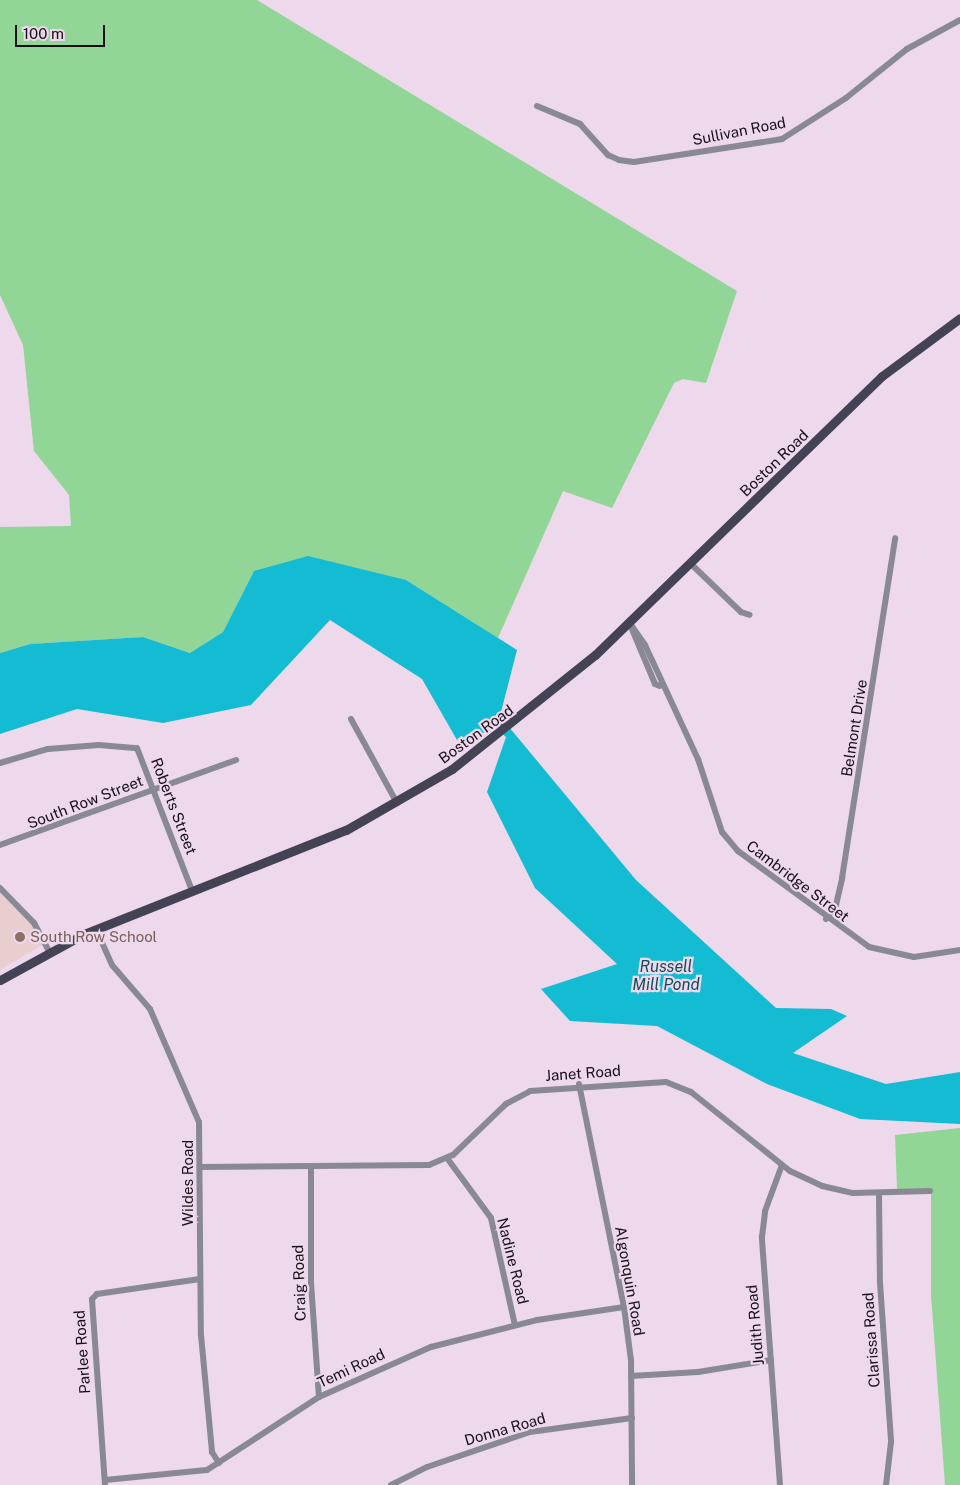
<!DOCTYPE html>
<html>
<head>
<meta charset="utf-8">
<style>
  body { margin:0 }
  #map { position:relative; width:960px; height:1485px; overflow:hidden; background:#edd8ec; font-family:"Public Sans",sans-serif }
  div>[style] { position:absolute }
  .education>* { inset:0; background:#e9cecf }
  .green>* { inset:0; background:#91d697 }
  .water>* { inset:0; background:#14bcd3 }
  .minor>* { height:6px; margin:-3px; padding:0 3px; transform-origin:3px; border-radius:3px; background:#898993 }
  .major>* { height:9px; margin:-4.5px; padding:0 4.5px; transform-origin:4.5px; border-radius:4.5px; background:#434355 }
  .dots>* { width:14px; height:14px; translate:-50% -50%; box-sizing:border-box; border:2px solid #edd8ec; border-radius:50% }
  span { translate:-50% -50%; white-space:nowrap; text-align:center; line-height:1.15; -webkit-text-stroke:4.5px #edd8ec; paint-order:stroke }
  .street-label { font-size:15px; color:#160f16 }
  .education-label { font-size:15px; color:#785e54 }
  .left { translate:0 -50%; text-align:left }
  .water-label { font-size:16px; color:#0f4e57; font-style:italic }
  .scale { position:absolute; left:15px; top:25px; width:90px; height:22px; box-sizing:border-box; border:2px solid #160f16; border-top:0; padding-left:6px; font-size:15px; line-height:18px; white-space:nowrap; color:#160f16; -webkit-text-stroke:4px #edd8ec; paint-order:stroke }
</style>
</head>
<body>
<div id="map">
  <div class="education">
    <div style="clip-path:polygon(0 892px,37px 930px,42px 945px,0 970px)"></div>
  </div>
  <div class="green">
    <div style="clip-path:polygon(0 0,257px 0,737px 291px,706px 383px,683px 379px,674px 383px,612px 508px,563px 491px,498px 638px,406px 580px,254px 571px,223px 632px,190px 653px,143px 637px,30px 644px,0 653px,0 527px,71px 526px,69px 495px,34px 451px,23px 345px,0 295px)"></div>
    <div style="clip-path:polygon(960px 1128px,960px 1485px,945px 1485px,931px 1295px,931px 1189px,897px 1189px,895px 1135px)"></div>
  </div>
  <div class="water">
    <div style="clip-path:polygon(308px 556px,406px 580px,517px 650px,501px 712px,504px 721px,636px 880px,776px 1008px,831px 1009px,847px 1016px,793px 1053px,886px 1084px,960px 1072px,960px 1124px,860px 1119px,767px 1084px,657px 1026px,570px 1021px,541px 989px,617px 964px,535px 888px,487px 792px,506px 737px,497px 729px,457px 740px,422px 679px,330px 620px,251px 705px,163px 723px,77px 709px,0 734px,0 653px,30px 644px,143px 637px,190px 653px,223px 632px,254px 571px)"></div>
  </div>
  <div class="minor">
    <div style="left:537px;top:106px;width:47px;rotate:22.7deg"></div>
    <div style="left:580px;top:124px;width:42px;rotate:47.9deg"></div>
    <div style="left:608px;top:155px;width:12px;rotate:24deg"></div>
    <div style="left:619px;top:160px;width:15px;rotate:8deg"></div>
    <div style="left:634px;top:162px;width:150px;rotate:-8.8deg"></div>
    <div style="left:782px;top:139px;width:76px;rotate:-32.6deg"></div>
    <div style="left:846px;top:98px;width:78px;rotate:-38.8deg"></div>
    <div style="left:907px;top:49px;width:60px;rotate:-28.7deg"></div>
    <div style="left:690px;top:563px;width:71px;rotate:43.9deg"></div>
    <div style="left:741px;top:612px;width:9px;rotate:18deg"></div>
    <div style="left:629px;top:622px;width:28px;rotate:55deg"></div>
    <div style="left:645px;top:645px;width:126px;rotate:65.1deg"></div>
    <div style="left:698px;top:759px;width:77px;rotate:71.8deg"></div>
    <div style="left:722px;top:832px;width:25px;rotate:50deg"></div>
    <div style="left:738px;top:851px;width:162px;rotate:36.2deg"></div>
    <div style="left:869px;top:947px;width:46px;rotate:12.5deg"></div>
    <div style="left:914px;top:957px;width:47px;rotate:-8.7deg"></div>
    <div style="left:629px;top:622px;width:67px;rotate:67.2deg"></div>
    <div style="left:655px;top:684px;width:5px;rotate:22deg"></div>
    <div style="left:351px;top:719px;width:96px;rotate:61.3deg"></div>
    <div style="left:0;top:763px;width:50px;rotate:-16.3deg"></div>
    <div style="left:48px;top:749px;width:51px;rotate:-4.5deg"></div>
    <div style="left:99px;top:745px;width:38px;rotate:5deg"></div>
    <div style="left:137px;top:748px;width:155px;rotate:68.9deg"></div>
    <div style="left:0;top:845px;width:251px;rotate:-19.8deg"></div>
    <div style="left:0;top:888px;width:49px;rotate:45.8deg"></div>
    <div style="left:34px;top:923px;width:32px;rotate:62deg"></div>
    <div style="left:826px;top:919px;width:17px;rotate:-54deg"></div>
    <div style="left:836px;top:905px;width:28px;rotate:-77deg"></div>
    <div style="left:842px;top:878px;width:344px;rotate:-81.1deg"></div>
    <div style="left:96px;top:929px;width:39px;rotate:66deg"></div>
    <div style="left:112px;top:965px;width:58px;rotate:49.2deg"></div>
    <div style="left:150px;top:1009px;width:123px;rotate:66.6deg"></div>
    <div style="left:199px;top:1122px;width:213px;rotate:89.5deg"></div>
    <div style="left:201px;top:1335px;width:118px;rotate:84.6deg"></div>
    <div style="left:212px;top:1452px;width:13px;rotate:58deg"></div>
    <div style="left:579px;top:1084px;width:227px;rotate:78.6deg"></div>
    <div style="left:624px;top:1307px;width:53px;rotate:82.5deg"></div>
    <div style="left:631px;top:1360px;width:125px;rotate:89.5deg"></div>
    <div style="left:447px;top:1158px;width:74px;rotate:53.7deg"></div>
    <div style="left:491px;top:1218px;width:110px;rotate:77.4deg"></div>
    <div style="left:201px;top:1167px;width:228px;rotate:-0.5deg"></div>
    <div style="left:429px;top:1165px;width:26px;rotate:-23deg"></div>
    <div style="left:453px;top:1155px;width:74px;rotate:-43.9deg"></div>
    <div style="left:506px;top:1104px;width:27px;rotate:-28deg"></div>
    <div style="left:530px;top:1091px;width:136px;rotate:-3.8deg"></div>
    <div style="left:666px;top:1082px;width:27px;rotate:22deg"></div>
    <div style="left:691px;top:1092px;width:127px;rotate:38.6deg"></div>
    <div style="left:790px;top:1171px;width:35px;rotate:25deg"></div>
    <div style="left:822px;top:1186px;width:32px;rotate:13deg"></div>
    <div style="left:853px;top:1193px;width:77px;rotate:-1.5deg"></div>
    <div style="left:311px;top:1168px;width:115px;rotate:90deg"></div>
    <div style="left:311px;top:1283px;width:114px;rotate:86deg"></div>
    <div style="left:879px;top:1193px;width:90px;rotate:89.4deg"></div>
    <div style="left:880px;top:1283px;width:159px;rotate:86deg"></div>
    <div style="left:891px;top:1442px;width:43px;rotate:96.6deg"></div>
    <div style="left:631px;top:1376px;width:67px;rotate:-3.4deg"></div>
    <div style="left:698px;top:1372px;width:74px;rotate:-9.3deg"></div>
    <div style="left:105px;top:1480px;width:102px;rotate:-5.6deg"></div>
    <div style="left:207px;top:1470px;width:134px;rotate:-33.1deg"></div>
    <div style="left:319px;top:1397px;width:123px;rotate:-24.1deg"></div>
    <div style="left:431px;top:1347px;width:109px;rotate:-14.3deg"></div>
    <div style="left:537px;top:1320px;width:88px;rotate:-8.5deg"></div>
    <div style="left:105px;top:1485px;width:186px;rotate:-94deg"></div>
    <div style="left:92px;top:1299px;width:7px;rotate:-45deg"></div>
    <div style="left:97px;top:1294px;width:104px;rotate:-8.3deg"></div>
    <div style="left:391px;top:1485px;width:40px;rotate:-26.6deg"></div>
    <div style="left:427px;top:1467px;width:109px;rotate:-18.8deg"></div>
    <div style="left:530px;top:1432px;width:103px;rotate:-7.8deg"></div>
    <div style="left:780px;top:1485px;width:249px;rotate:-94.2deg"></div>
    <div style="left:762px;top:1237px;width:26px;rotate:-83deg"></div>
    <div style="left:765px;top:1211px;width:49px;rotate:-69.7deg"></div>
  </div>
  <div class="major">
    <div style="left:0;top:980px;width:96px;rotate:-28.7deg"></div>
    <div style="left:84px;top:934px;width:282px;rotate:-21.7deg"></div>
    <div style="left:346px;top:830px;width:122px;rotate:-29.9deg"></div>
    <div style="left:452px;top:769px;width:183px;rotate:-38.6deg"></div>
    <div style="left:595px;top:655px;width:400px;rotate:-44.2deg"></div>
    <div style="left:882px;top:376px;width:97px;rotate:-36.6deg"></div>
  </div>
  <div class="dots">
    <div style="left:20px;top:937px;background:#8d6e63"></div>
  </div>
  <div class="street-label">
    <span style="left:739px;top:131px;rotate:-11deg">Sullivan Road</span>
    <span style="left:774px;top:463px;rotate:-44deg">Boston Road</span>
    <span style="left:854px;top:728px;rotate:-81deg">Belmont Drive</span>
    <span style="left:476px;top:734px;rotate:-36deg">Boston Road</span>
    <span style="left:85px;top:802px;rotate:-21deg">South Row Street</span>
    <span style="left:174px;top:806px;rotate:69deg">Roberts Street</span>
    <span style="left:798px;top:881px;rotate:37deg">Cambridge Street</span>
    <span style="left:583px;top:1073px;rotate:-4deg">Janet Road</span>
    <span style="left:188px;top:1183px;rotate:-90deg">Wildes Road</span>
    <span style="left:513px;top:1261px;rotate:76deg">Nadine Road</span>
    <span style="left:630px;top:1281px;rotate:80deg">Algonquin Road</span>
    <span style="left:299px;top:1283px;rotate:-92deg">Craig Road</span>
    <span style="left:755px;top:1325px;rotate:-95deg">Judith Road</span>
    <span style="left:871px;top:1340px;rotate:-94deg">Clarissa Road</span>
    <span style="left:82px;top:1352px;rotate:-94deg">Parlee Road</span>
    <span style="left:351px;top:1368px;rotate:-25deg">Temi Road</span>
    <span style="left:505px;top:1429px;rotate:-16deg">Donna Road</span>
  </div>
  <div class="education-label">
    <span class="left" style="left:30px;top:937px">South Row School</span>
  </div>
  <div class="water-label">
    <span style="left:666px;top:976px">Russell<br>Mill Pond</span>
  </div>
  <div class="scale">100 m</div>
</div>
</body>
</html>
